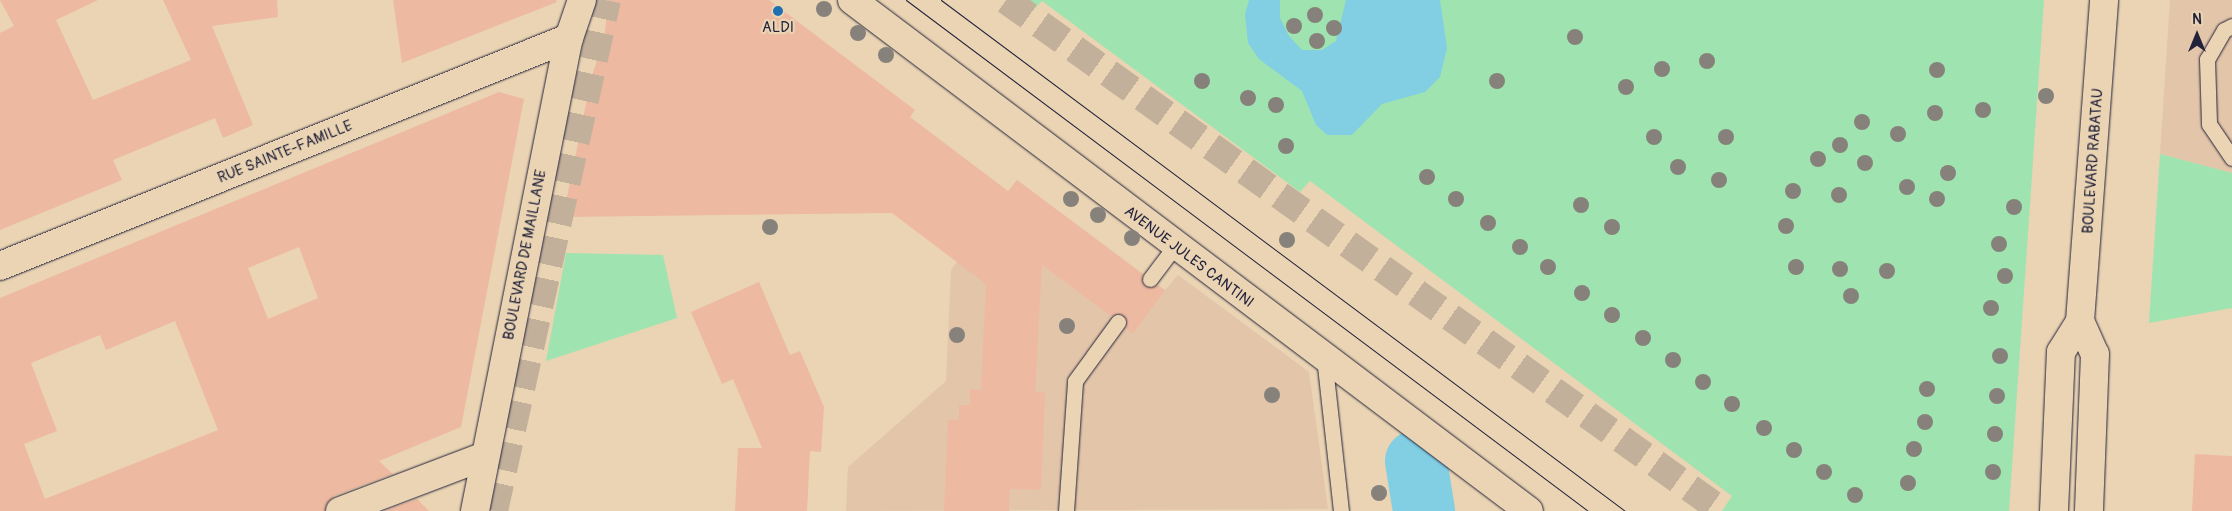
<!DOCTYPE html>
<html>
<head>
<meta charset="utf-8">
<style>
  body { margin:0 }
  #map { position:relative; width:2232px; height:511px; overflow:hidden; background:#ead4b3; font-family:Pangolin,sans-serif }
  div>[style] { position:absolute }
  .built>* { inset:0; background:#e3c5a9 }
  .green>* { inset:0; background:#9fe4b0 }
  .water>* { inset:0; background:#82cee2 }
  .river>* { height:62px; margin:-31px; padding:0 31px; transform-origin:31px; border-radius:31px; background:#82cee2 }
  .building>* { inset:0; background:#eeb9a1 }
  .highway-tunnel>* { height:28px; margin-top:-14px; transform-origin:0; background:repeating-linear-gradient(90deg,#c2b09b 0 28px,transparent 0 42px) }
  .roads { filter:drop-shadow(0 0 1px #22223b) drop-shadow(0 0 1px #22223b) }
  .lane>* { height:15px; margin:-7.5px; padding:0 7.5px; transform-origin:7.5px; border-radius:7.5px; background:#ead4b3 }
  .street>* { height:28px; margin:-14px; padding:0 14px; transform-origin:14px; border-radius:14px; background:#ead4b3 }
  .secondary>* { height:28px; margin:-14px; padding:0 14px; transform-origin:14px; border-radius:14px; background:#ead4b3 }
  .primary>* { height:28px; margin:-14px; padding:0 14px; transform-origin:14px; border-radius:14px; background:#ead4b3 }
  .tram>* { height:1px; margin:-0.5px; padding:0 0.5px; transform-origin:0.5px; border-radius:0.5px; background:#22223b }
  .trees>* { width:16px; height:16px; margin:-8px; border-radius:50%; background:#86827b }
  .dots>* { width:14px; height:14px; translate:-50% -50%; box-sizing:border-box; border:2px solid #ead4b3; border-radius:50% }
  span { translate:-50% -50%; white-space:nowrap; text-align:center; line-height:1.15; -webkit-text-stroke:4.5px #ead4b3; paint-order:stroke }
  .poi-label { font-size:15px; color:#22223b }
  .street-label { font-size:15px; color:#22223b }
  .north { position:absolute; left:2172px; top:10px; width:50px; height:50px; -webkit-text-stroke:4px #ead4b3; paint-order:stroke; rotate:0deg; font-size:14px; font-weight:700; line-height:20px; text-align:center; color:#22223b }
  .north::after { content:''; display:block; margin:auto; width:18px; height:22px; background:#22223b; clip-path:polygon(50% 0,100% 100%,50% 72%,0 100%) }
</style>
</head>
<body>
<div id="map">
  <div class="built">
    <div style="clip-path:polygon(2170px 0,2232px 0,2232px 173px,2160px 154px)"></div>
    <div style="clip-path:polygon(1017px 180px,1165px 290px,1178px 275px,1309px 372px,1328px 509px,846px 511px,848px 467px,946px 381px,951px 270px)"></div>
  </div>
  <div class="green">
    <div style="clip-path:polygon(1017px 0,2044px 0,2009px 511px,1722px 511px,1732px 496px,1310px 181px,1300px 192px,1042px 1px,1032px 11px)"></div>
    <div style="clip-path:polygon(2160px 154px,2232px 173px,2232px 308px,2149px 323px)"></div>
    <div style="clip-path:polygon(566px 253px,663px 255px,677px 318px,546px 361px)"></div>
  </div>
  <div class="water">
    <div style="clip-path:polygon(1249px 0,1280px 0,1280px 18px,1289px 36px,1302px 50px,1322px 50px,1336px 41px,1346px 0,1440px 0,1447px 48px,1440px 77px,1425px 92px,1382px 104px,1352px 135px,1327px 135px,1316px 125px,1302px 91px,1259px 59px,1248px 43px,1245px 14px)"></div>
  </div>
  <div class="river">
    <div style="left:1416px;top:461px;width:51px;rotate:80.9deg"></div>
  </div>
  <div class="building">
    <div style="clip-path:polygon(0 0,98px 0,56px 20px,93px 100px,191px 60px,163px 0,277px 0,278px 17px,212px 26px,253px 125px,223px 138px,215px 118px,113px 160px,122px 180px,0 230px,0 33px,14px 26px)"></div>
    <div style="clip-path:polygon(393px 0,556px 0,557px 2px,402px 63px)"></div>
    <div style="clip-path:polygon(609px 0,769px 0,915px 110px,910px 117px,1008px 191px,1017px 180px,1142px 274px,1145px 287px,1157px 285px,1165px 290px,1133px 334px,1126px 328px,1124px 315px,1111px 316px,1042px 265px,1035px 392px,1045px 393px,1041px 490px,1010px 489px,1009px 511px,944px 511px,948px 420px,959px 420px,959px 405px,970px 405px,970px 389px,981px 390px,986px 284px,892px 213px,563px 217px,591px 79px,604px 39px)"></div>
    <div style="clip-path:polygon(evenodd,499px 92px,524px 99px,461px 427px,379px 461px,393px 474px,334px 496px,325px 511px,0 511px,0 298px,499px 92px,299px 247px,318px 298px,268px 319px,248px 268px,299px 247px,499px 92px,175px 321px,218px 430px,45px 499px,24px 444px,57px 431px,31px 363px,100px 335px,106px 350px,175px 321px)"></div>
    <div style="clip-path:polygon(759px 282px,790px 355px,800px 351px,824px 407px,821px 452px,810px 451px,807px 511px,735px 511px,738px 448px,762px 448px,733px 379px,722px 384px,691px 312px)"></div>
    <div style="clip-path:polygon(2195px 454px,2232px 456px,2232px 511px,2192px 511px)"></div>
    <div style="clip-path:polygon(417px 499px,429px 511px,384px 511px)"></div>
  </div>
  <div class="highway-tunnel">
    <div style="left:1006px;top:0;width:880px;rotate:35.51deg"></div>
    <div style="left:494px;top:511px;width:523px;rotate:-77.53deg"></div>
  </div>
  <div class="roads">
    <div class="lane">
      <div style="left:2232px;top:26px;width:9px;rotate:153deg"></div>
      <div style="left:2224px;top:30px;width:34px;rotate:120deg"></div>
      <div style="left:2207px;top:59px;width:65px;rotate:88.2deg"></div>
      <div style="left:2209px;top:124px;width:41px;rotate:55.9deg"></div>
      <div style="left:1150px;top:279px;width:41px;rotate:-52.9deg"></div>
      <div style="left:1324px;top:357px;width:155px;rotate:83.7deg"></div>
      <div style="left:1066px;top:511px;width:130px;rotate:-86deg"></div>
      <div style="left:1075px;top:381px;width:73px;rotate:-53.9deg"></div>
    </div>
    <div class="street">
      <div style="left:0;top:266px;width:613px;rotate:-21.84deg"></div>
      <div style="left:340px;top:511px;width:155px;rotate:-20.8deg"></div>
      <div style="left:475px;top:511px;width:482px;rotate:-78.8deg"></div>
      <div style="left:569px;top:38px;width:40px;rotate:-71.1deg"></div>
    </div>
    <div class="secondary">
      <div style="left:852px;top:0;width:848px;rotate:37.05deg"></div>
    </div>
    <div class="primary">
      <div style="left:2080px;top:321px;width:36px;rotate:66deg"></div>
      <div style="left:2095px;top:354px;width:157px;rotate:92.2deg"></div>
      <div style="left:2054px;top:511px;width:159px;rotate:-87.5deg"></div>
      <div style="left:2061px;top:352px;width:36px;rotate:-58deg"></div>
      <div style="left:2080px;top:321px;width:322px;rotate:-85.7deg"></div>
    </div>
  </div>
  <div class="tram">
    <div style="left:906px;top:0;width:852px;rotate:36.84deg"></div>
    <div style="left:941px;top:0;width:854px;rotate:36.76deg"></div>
  </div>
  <div class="trees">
    <div style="left:824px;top:9px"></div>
    <div style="left:1315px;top:15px"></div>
    <div style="left:1294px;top:26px"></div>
    <div style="left:1334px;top:28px"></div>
    <div style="left:858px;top:33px"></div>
    <div style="left:1575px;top:37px"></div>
    <div style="left:1317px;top:41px"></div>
    <div style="left:886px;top:55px"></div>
    <div style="left:1707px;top:61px"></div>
    <div style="left:1662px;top:69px"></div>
    <div style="left:1937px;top:70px"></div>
    <div style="left:1202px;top:81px"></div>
    <div style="left:1497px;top:81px"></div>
    <div style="left:1626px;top:87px"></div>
    <div style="left:2046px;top:96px"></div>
    <div style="left:1248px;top:98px"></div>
    <div style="left:1276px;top:105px"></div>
    <div style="left:1983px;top:110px"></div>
    <div style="left:1935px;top:113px"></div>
    <div style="left:1862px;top:122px"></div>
    <div style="left:1898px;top:134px"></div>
    <div style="left:1654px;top:137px"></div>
    <div style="left:1726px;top:137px"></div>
    <div style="left:1840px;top:145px"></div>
    <div style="left:1286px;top:146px"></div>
    <div style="left:1818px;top:159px"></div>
    <div style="left:1865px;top:163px"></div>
    <div style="left:1678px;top:167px"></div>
    <div style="left:1948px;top:173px"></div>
    <div style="left:1427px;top:177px"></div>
    <div style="left:1719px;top:180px"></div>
    <div style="left:1907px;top:187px"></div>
    <div style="left:1793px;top:191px"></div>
    <div style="left:1839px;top:195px"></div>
    <div style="left:1071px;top:199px"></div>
    <div style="left:1456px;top:199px"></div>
    <div style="left:1937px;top:199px"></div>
    <div style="left:1581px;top:205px"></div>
    <div style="left:2014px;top:207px"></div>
    <div style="left:1098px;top:215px"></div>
    <div style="left:1488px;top:223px"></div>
    <div style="left:1786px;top:226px"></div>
    <div style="left:770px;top:227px"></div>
    <div style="left:1612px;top:227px"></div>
    <div style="left:1132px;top:238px"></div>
    <div style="left:1287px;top:240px"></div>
    <div style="left:1999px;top:244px"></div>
    <div style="left:1520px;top:247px"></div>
    <div style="left:1548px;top:267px"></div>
    <div style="left:1796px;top:267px"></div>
    <div style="left:1840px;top:269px"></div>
    <div style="left:1887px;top:271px"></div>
    <div style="left:2005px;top:276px"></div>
    <div style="left:1582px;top:293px"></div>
    <div style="left:1851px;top:296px"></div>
    <div style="left:1991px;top:308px"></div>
    <div style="left:1612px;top:315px"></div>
    <div style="left:1067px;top:326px"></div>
    <div style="left:957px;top:335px"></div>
    <div style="left:1643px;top:338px"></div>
    <div style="left:2000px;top:356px"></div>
    <div style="left:1673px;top:360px"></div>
    <div style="left:1703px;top:382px"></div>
    <div style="left:1927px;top:389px"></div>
    <div style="left:1272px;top:395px"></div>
    <div style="left:1997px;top:396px"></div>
    <div style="left:1732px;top:404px"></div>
    <div style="left:1925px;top:422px"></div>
    <div style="left:1764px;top:428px"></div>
    <div style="left:1995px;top:434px"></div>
    <div style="left:1914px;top:449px"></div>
    <div style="left:1794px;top:450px"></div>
    <div style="left:1824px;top:472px"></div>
    <div style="left:1993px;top:472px"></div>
    <div style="left:1908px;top:483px"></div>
    <div style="left:1379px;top:493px"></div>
    <div style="left:1855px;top:495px"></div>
  </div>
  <div class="dots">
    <div style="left:778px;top:11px;background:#1f6fb2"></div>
  </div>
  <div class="poi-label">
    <span style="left:778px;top:28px">ALDI</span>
  </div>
  <div class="street-label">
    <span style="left:285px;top:152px;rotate:-22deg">RUE SAINTE-FAMILLE</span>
    <span style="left:2093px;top:161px;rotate:-86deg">BOULEVARD RABATAU</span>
    <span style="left:525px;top:255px;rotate:-79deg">BOULEVARD DE MAILLANE</span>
    <span style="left:1189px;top:257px;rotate:37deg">AVENUE JULES CANTINI</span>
  </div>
  <div class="north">N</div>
</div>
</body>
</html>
